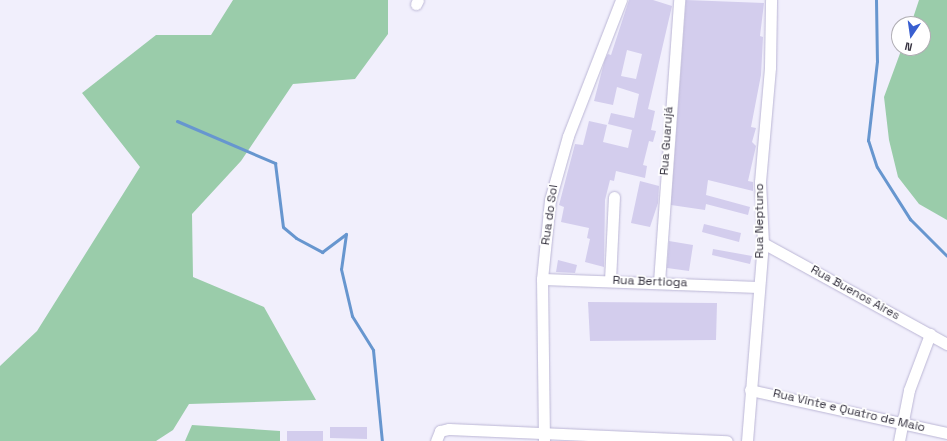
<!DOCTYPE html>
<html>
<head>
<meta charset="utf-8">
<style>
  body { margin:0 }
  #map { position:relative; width:947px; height:441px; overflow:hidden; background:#f1effc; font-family:"Space Grotesk",sans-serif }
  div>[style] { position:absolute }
  .green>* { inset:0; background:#9accaa }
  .stream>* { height:3px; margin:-1.5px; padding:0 1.5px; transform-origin:1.5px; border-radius:1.5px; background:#6796cf }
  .building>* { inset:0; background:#d3cded }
  .roads { filter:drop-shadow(0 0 1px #bbb6d5) drop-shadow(0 0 1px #bbb6d5) }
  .minor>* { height:11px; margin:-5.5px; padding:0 5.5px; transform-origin:5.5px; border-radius:5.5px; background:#fff }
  span { translate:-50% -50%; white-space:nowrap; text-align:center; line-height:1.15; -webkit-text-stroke:3.5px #fff; paint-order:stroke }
  .street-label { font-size:12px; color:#363340 }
  .north { position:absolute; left:891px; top:16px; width:40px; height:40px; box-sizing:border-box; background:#fff; border:1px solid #afadb3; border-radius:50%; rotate:193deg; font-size:11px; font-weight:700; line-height:16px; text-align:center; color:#363340 }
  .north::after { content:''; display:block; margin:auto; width:14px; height:18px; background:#395fd0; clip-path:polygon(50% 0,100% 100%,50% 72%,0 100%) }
</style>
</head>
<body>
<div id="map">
  <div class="green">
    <div style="clip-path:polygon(233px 0,388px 0,388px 34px,355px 79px,293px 84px,241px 161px,192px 214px,193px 277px,264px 307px,316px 400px,189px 404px,173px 430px,156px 441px,0 441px,0 366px,37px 331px,140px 167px,82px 93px,156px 35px,211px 35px)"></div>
    <div style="clip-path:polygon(919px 0,947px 0,947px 220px,919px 204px,898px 177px,889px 140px,884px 97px,902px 48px,923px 48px,923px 24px,911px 24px)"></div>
    <div style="clip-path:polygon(192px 425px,280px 431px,280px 441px,185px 441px)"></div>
  </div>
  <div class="stream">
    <div style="left:876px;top:0;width:61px;rotate:89.1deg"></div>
    <div style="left:877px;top:61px;width:80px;rotate:96.5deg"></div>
    <div style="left:868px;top:140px;width:28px;rotate:72deg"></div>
    <div style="left:877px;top:167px;width:62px;rotate:57.6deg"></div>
    <div style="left:910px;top:219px;width:52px;rotate:45deg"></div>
    <div style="left:177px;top:121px;width:107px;rotate:23.2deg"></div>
    <div style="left:275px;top:163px;width:64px;rotate:82.9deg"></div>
    <div style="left:283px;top:227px;width:17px;rotate:40deg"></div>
    <div style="left:296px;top:238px;width:30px;rotate:28deg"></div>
    <div style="left:322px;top:252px;width:30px;rotate:-37deg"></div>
    <div style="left:346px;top:234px;width:35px;rotate:98deg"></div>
    <div style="left:341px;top:269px;width:48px;rotate:76.8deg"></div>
    <div style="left:352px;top:316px;width:40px;rotate:58deg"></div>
    <div style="left:373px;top:350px;width:91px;rotate:84.4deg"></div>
  </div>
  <div class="building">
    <div style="clip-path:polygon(evenodd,629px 0,653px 0,672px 6px,648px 109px,655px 111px,651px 130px,656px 131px,653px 142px,649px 141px,643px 165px,647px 166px,645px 178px,616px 171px,614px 181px,610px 180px,605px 200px,604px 267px,585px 262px,590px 239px,587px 238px,589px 228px,561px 222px,564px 207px,559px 205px,575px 144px,583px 145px,589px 121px,607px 125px,603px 142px,628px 148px,632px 130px,608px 124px,611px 113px,634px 118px,639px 94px,617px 87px,613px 105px,594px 101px,605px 59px,608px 54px,611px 55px,629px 0,627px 50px,642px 54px,636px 79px,621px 76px,627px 50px)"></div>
    <div style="clip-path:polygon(686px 0,764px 3px,760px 36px,763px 37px,761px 75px,751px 127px,756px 128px,752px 142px,756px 146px,748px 181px,753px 182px,753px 191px,708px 180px,706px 195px,750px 207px,748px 215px,706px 204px,705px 210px,671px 205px)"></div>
    <div style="clip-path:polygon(640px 181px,659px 186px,658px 203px,650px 227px,631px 223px)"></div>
    <div style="clip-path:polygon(704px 224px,741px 233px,739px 242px,702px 232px)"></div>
    <div style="clip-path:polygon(669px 241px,693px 245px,689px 271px,667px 268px)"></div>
    <div style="clip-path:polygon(713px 249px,752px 256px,750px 264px,712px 255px)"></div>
    <div style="clip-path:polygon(558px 260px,577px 265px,575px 273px,556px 272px)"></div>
    <div style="clip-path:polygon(588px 302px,717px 303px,716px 340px,590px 341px)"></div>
    <div style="clip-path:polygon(330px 427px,367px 427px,367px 439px,330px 438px)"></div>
    <div style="clip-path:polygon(287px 431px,323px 431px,323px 441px,287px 441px)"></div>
  </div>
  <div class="roads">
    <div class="minor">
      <div style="left:416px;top:4px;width:4px;rotate:-63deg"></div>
      <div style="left:763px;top:243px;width:210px;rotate:28.8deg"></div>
      <div style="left:542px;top:279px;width:217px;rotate:2.1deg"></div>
      <div style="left:610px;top:281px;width:84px;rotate:-87.3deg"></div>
      <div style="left:659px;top:282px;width:283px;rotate:-85.9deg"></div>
      <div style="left:750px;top:390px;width:202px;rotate:12.3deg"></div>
      <div style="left:436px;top:441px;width:11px;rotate:-68deg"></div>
      <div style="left:440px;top:431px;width:9px;rotate:-13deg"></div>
      <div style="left:449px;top:429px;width:278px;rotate:2.5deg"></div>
      <div style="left:544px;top:441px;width:162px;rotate:-90.7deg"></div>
      <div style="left:542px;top:279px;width:79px;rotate:-84.2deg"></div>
      <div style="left:550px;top:200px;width:66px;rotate:-74.3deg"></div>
      <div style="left:568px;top:136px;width:146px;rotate:-68.7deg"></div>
      <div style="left:747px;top:441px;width:199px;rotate:-85.4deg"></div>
      <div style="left:763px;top:243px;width:61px;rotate:-92.8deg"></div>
      <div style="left:760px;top:182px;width:115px;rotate:-85deg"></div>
      <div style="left:770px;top:67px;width:67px;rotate:-89.1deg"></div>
      <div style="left:899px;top:441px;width:52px;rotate:-78.9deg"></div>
      <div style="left:909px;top:390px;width:60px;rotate:-69.4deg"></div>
    </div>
  </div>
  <div class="street-label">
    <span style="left:667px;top:141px;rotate:-86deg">Rua Guarujá</span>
    <span style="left:550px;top:215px;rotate:-82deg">Rua do Sol</span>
    <span style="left:760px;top:221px;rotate:-90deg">Rua Neptuno</span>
    <span style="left:650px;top:282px;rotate:2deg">Rua Bertioga</span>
    <span style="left:855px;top:293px;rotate:29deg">Rua Buenos Aires</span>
    <span style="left:849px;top:411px;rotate:13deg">Rua Vinte e Quatro de Maio</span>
  </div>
  <div class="north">N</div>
</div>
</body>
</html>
